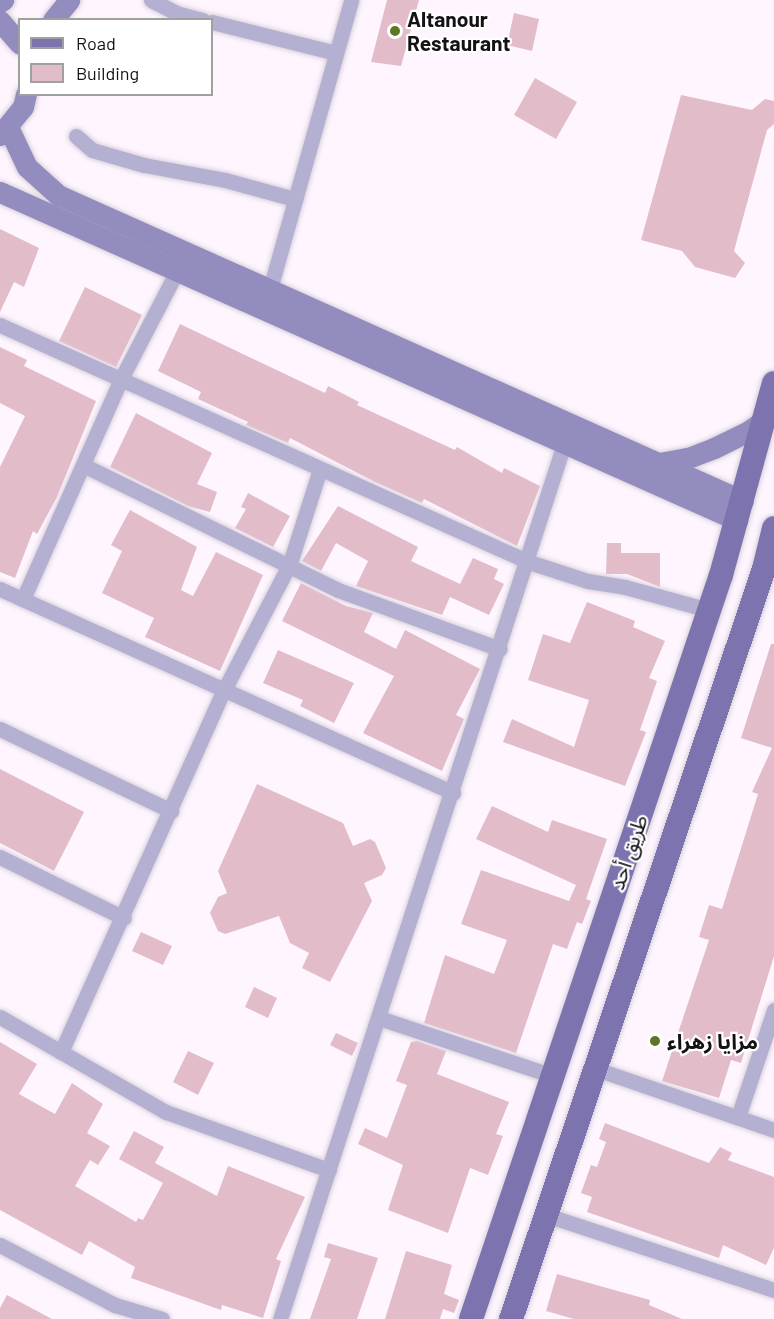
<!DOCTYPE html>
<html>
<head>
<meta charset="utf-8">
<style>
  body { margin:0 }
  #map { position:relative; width:774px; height:1319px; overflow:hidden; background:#fef5ff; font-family:Barlow,"Noto Sans Arabic",sans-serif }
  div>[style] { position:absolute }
  .building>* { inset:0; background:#e3bcca }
  .roads { filter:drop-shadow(0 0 2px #d9d1da) drop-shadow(0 0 2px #d9d1da) }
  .street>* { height:15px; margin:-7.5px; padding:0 7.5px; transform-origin:7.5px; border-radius:7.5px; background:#b4b0d2 }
  .secondary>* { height:21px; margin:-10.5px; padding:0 10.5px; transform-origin:10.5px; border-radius:10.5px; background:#938cbe }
  .primary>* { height:24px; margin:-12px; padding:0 12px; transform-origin:12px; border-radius:12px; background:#7c73af }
  .dots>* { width:16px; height:16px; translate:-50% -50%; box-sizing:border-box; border:3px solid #fff; border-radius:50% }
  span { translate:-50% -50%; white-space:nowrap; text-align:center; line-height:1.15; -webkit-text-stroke:4.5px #fff; paint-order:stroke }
  .poi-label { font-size:21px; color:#141215; font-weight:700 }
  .left { translate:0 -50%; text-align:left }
  .street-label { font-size:21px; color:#141215 }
  .legend { position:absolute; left:18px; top:18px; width:195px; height:78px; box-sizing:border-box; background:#fff; border:2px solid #a1a0a1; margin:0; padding:8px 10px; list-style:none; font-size:18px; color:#141215 }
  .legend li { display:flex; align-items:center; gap:12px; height:30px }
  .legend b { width:30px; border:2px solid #a1a0a1 }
</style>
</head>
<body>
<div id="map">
  <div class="building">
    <div style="clip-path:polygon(387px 0,419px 0,401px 66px,371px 62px)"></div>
    <div style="clip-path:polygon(514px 13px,539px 19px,532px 51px,507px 45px)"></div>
    <div style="clip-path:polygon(535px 78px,577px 102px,556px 139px,514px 115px)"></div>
    <div style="clip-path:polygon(681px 95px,752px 110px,765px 99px,774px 101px,774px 124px,767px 130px,734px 251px,745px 263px,735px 278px,695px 267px,682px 251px,641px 240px)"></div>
    <div style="clip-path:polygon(0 229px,39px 248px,24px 287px,14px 282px,0 312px)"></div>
    <div style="clip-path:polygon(85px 287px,142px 315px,116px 367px,59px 341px)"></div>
    <div style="clip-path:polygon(180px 324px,325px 393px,328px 386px,359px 402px,357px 405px,455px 450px,457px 447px,502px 473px,504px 468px,540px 486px,517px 546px,424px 499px,422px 503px,375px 482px,290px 438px,288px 443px,246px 425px,248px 422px,198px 399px,201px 392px,158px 371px)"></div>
    <div style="clip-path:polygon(0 347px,27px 360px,24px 366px,96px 401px,57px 497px,37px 534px,33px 531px,15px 578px,0 572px,0 467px,25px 416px,0 403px)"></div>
    <div style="clip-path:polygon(136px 413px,212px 453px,197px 484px,217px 492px,210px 512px,188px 506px,110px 467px)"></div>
    <div style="clip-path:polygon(248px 493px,290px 516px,273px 547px,235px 528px,246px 509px,241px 507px)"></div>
    <div style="clip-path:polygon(338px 506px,418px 547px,411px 561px,460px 584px,473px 558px,498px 569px,494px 579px,504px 584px,489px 615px,450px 597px,442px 615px,356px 586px,368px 561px,336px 543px,321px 571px,302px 561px)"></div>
    <div style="clip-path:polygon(130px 510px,197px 547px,181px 590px,193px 596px,216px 552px,263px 575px,220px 671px,145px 637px,154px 618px,102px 593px,122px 551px,111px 545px)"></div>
    <div style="clip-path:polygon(607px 543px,621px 543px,621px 553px,660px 553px,660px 587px,627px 574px,606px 574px)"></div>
    <div style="clip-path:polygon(301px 583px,346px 606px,373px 613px,364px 632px,396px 649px,405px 630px,480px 669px,456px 715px,464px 719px,442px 771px,363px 733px,394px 676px,282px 621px)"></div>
    <div style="clip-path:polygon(587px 602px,635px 621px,633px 627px,665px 641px,649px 678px,657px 681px,640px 730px,646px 732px,625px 786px,503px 742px,512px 719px,574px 747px,589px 700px,528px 680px,543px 634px,570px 643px)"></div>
    <div style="clip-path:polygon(771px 644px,774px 644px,774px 956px,741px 1063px,731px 1060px,719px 1098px,662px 1081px,709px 940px,699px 937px,709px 905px,722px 909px,758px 794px,752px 792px,772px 748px,741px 738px)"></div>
    <div style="clip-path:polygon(278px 650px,354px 683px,334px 723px,300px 706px,303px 700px,263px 683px)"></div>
    <div style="clip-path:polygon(0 769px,84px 812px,54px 871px,0 843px)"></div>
    <div style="clip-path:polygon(257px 784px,343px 823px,353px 846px,370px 839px,375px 842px,386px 868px,382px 875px,364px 883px,372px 901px,330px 982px,302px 968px,309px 953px,290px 943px,279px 916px,225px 934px,218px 931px,210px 913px,218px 897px,227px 893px,218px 871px)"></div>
    <div style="clip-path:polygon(492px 806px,548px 832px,552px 820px,607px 839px,586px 899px,591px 901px,582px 924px,577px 922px,567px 949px,553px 944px,516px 1053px,424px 1023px,445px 955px,494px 974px,507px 940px,461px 924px,481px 870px,569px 901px,576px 885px,476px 839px)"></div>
    <div style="clip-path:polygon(141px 932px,172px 946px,163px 965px,132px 951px)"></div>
    <div style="clip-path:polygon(254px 987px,277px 998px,268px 1018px,245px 1007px)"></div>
    <div style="clip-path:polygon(336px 1033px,358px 1043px,352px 1056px,330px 1045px)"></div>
    <div style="clip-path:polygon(417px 1041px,446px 1051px,437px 1074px,509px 1102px,496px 1134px,503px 1136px,488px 1175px,470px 1168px,448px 1233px,388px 1210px,403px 1165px,358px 1144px,365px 1128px,387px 1138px,407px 1085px,396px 1081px,411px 1042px)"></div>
    <div style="clip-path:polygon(0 1042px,37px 1064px,19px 1094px,55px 1114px,72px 1083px,103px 1104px,87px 1133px,110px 1146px,98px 1165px,90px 1160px,75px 1186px,136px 1222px,138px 1218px,143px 1220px,163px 1183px,119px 1159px,134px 1131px,164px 1147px,155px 1163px,217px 1196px,228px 1166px,305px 1197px,276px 1259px,281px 1261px,263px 1318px,222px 1305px,221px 1310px,131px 1278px,135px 1267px,89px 1241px,82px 1255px,0 1210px)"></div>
    <div style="clip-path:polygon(188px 1051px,214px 1063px,198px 1095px,173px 1082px)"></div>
    <div style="clip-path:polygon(605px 1123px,709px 1163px,720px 1147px,732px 1153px,728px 1160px,774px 1177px,774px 1248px,766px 1265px,723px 1245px,719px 1258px,587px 1212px,592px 1197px,581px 1193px,591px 1165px,597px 1167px,606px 1142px,599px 1139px)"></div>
    <div style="clip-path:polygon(328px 1243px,378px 1258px,357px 1319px,310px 1319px,331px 1259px,324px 1257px)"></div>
    <div style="clip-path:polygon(406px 1251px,452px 1265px,444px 1294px,459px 1300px,454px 1313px,443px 1309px,440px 1319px,385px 1319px)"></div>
    <div style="clip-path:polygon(557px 1274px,650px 1300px,649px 1305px,682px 1319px,574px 1319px,546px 1311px)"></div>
    <div style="clip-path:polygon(7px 1295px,52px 1319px,0 1319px,0 1308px)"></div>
  </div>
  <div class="roads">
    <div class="street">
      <div style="left:151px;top:0;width:28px;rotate:27deg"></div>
      <div style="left:176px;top:13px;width:28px;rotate:15deg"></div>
      <div style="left:212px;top:22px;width:128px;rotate:14deg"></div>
      <div style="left:76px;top:136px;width:21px;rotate:41deg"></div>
      <div style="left:92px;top:150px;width:54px;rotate:16.1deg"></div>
      <div style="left:144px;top:165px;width:82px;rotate:10.5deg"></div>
      <div style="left:225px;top:180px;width:73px;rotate:15.2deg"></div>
      <div style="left:270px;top:289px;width:300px;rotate:-74.3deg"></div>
      <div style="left:0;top:325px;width:580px;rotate:24.13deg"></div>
      <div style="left:529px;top:562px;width:62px;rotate:17.9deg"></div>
      <div style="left:588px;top:581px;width:37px;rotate:9deg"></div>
      <div style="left:625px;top:587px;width:87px;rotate:15.3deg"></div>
      <div style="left:83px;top:465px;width:284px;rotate:26.1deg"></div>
      <div style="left:338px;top:590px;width:172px;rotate:20deg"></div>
      <div style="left:0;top:589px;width:497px;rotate:24.2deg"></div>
      <div style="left:23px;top:599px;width:241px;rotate:-66deg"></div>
      <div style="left:121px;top:379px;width:122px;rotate:-62.6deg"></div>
      <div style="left:0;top:729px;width:190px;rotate:25.6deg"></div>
      <div style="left:0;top:857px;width:138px;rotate:26.2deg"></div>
      <div style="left:0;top:1017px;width:191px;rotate:29.8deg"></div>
      <div style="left:166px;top:1112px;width:173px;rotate:19.6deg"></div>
      <div style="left:379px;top:1018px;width:183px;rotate:18.4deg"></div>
      <div style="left:61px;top:1052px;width:397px;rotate:-65.8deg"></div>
      <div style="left:224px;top:690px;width:143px;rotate:-62.5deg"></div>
      <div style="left:290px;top:563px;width:99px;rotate:-72.3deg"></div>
      <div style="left:596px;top:1069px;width:188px;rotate:18.9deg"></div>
      <div style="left:738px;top:1117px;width:113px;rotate:-71.4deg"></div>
      <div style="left:546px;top:1215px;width:240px;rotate:18.2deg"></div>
      <div style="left:0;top:1245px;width:130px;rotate:27.6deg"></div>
      <div style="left:115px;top:1305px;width:49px;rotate:16.6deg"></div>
      <div style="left:280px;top:1319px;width:920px;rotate:-72.02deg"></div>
    </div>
    <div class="secondary">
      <div style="left:0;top:2px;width:4px;rotate:-34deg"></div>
      <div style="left:53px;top:20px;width:26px;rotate:-51deg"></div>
      <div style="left:0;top:21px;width:30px;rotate:49deg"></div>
      <div style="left:9px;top:129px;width:42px;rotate:64.7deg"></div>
      <div style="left:27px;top:167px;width:42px;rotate:42.1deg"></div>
      <div style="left:58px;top:195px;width:750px;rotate:24.07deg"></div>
      <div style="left:0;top:135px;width:36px;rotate:-51deg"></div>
      <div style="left:23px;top:107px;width:13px;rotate:-77deg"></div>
      <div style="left:0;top:192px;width:807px;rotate:23.99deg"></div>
      <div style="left:659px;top:463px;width:29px;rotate:-10deg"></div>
      <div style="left:688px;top:458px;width:28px;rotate:-21deg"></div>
      <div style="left:714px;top:448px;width:39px;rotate:-26deg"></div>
      <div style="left:749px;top:431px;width:21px;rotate:-37deg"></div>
    </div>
    <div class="primary">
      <div style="left:471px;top:1319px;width:785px;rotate:-71.43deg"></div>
      <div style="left:721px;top:575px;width:199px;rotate:-74.6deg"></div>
      <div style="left:511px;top:1319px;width:792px;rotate:-71.36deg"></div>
      <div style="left:764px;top:569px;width:42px;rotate:-76.3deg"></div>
    </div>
  </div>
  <div class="dots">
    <div style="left:395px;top:31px;background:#607627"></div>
    <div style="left:655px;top:1041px;background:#607627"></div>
  </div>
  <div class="poi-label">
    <span class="left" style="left:407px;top:31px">Altanour<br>Restaurant</span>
    <span class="left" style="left:667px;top:1041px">مزايا زهراء</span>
  </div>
  <div class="street-label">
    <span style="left:628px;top:852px;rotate:-71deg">طريق أحد</span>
  </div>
  <ul class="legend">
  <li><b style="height:8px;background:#7c73af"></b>Road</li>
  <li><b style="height:16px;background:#e3bcca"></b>Building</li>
  </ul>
</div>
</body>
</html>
